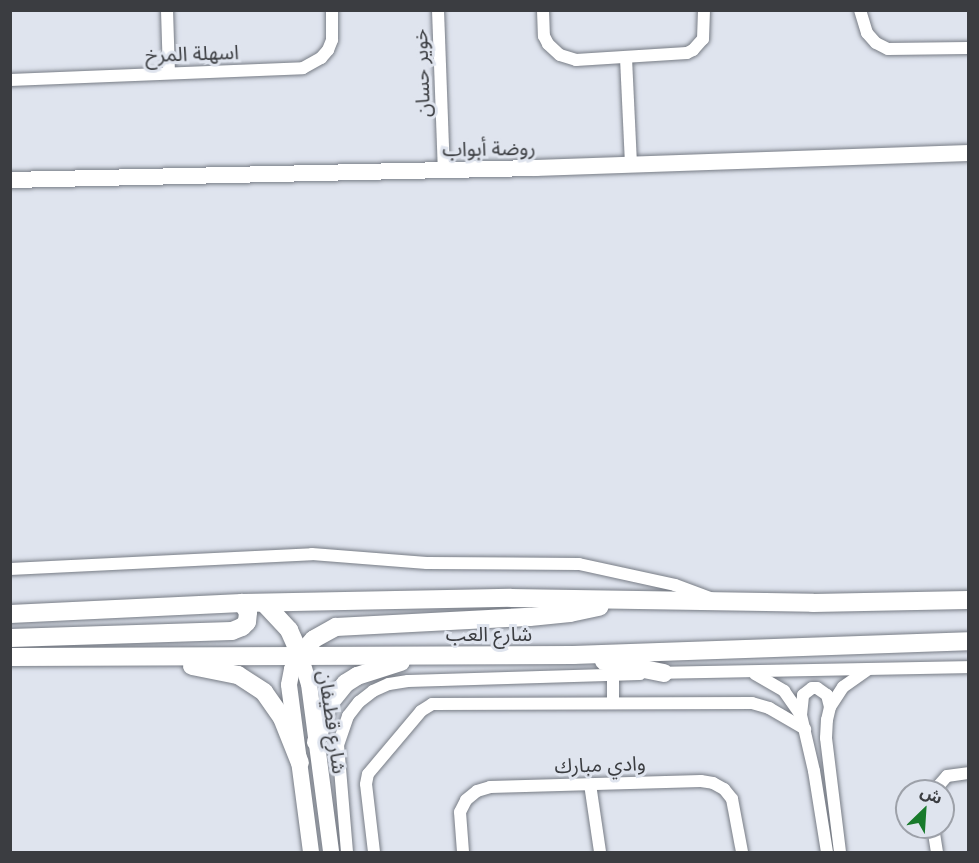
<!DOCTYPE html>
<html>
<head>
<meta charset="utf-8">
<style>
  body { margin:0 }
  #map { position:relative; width:979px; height:863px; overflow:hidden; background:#dfe4ee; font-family:"Open Sans","Noto Sans Arabic",sans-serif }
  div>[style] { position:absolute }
  .roads { filter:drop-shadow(0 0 2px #777c85) drop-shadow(0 0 2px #777c85) }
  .street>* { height:12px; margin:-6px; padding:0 6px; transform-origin:6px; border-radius:6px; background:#fff }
  .secondary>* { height:16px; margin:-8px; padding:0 8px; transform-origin:8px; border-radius:8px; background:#fff }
  .primary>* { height:18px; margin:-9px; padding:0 9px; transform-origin:9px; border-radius:9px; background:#fff }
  span { translate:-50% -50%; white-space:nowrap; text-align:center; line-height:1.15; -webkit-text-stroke:6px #dfe4ee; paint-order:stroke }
  .street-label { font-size:20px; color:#3b3d41 }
  .frame { position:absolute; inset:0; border:12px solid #3b3d41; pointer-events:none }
  .north { position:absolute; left:895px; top:779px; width:60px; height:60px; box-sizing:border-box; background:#dfe4ee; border:2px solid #9da1a9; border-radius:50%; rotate:25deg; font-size:16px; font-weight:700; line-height:24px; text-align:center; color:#3b3d41 }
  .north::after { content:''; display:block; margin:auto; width:21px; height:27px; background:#187a2b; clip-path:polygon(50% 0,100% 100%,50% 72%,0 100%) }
</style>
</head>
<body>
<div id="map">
  <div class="roads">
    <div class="street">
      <div style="left:167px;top:10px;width:63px;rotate:88.2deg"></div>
      <div style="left:438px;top:10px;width:160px;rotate:87.9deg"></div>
      <div style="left:543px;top:10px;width:26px;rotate:88deg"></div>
      <div style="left:544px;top:36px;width:9px;rotate:63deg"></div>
      <div style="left:548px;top:44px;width:16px;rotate:43deg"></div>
      <div style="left:560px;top:55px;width:17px;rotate:17deg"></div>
      <div style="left:576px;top:60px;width:111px;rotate:-3.6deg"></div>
      <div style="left:687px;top:53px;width:7px;rotate:-27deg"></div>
      <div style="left:693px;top:50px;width:15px;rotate:-48deg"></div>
      <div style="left:703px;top:39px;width:29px;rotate:-88deg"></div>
      <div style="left:860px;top:10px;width:24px;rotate:73deg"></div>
      <div style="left:867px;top:33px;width:13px;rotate:48deg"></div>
      <div style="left:876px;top:43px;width:13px;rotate:27deg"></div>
      <div style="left:888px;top:49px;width:80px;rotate:-0.7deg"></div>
      <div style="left:626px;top:58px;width:106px;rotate:87.3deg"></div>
      <div style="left:10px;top:80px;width:293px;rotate:-2.3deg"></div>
      <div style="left:303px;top:68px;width:21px;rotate:-29deg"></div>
      <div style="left:321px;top:58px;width:11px;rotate:-49deg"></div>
      <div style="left:328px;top:50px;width:11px;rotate:-68deg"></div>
      <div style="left:332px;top:40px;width:30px;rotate:-90deg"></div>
      <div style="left:10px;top:569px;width:302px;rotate:-2.8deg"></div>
      <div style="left:312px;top:554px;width:115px;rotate:4.5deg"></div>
      <div style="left:427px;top:563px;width:152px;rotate:0.4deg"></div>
      <div style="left:579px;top:564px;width:98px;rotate:12.3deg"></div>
      <div style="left:675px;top:585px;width:40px;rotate:20.2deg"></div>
      <div style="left:658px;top:673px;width:310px;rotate:-1.1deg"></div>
      <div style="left:613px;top:674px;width:29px;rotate:90deg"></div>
      <div style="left:755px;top:674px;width:34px;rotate:30deg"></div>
      <div style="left:784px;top:691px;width:29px;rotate:55deg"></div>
      <div style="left:801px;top:715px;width:57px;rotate:76.9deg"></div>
      <div style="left:814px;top:771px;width:82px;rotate:80.9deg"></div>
      <div style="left:801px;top:715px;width:20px;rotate:-84deg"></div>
      <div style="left:803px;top:695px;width:11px;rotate:-38deg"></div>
      <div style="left:812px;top:688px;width:5px"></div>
      <div style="left:817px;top:688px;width:12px;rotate:35deg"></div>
      <div style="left:827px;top:695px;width:12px;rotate:76deg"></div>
      <div style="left:590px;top:784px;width:69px;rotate:81.6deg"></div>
      <div style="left:934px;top:791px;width:20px;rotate:-49deg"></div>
      <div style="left:947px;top:776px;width:21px;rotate:-8deg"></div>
      <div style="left:933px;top:827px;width:25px;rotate:81deg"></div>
      <div style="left:347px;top:852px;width:107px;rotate:-94.8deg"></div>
      <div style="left:338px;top:745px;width:31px;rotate:-71deg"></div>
      <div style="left:348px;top:716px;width:18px;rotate:-52deg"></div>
      <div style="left:359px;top:702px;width:18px;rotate:-38deg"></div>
      <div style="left:373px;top:691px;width:17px;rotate:-24deg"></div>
      <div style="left:389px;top:684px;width:19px;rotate:-9deg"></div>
      <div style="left:408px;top:681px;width:232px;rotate:-1.7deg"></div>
      <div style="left:374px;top:852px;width:68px;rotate:-96.7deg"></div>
      <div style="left:366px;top:784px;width:10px;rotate:-79deg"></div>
      <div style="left:368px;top:774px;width:82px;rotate:-49.9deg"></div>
      <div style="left:421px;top:711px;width:13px;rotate:-32deg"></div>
      <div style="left:432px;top:704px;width:320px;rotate:-0.2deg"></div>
      <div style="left:752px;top:703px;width:18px;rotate:16deg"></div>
      <div style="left:769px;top:708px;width:42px;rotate:30.3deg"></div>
      <div style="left:463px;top:852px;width:40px;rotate:-94.3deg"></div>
      <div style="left:460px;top:812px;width:13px;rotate:-63deg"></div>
      <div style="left:466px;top:800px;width:14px;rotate:-39deg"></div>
      <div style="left:477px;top:791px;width:14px;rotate:-17deg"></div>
      <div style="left:490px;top:787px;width:211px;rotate:-1.6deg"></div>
      <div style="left:701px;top:781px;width:12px;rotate:9deg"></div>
      <div style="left:713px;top:783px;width:13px;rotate:29deg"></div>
      <div style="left:724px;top:789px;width:13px;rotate:51deg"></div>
      <div style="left:732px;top:799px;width:54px;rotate:79.3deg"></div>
      <div style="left:840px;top:852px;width:115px;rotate:-97deg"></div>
      <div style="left:826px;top:738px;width:18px;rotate:-87deg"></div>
      <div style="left:827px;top:720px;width:13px;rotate:-77deg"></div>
      <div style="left:830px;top:707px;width:24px;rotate:-57deg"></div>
      <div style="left:843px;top:687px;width:29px;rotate:-35deg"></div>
    </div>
    <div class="secondary">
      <div style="left:10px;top:180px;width:526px;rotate:-1.31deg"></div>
      <div style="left:536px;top:168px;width:432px;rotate:-2deg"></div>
      <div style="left:300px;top:655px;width:16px;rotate:120deg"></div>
      <div style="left:292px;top:669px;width:16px;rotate:101deg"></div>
      <div style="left:289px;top:685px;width:168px;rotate:82.5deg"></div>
      <div style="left:300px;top:655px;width:30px;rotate:73deg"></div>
      <div style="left:309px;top:684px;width:169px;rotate:82.5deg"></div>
    </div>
    <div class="primary">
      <div style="left:264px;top:603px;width:37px;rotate:47deg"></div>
      <div style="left:289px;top:630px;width:27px;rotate:66deg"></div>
      <div style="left:10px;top:614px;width:232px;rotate:-2.7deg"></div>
      <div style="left:242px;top:603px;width:269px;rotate:-1.1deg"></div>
      <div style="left:511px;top:598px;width:302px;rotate:0.9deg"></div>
      <div style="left:813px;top:603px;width:155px;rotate:-1.1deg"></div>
      <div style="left:10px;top:638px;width:222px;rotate:-1.8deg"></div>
      <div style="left:232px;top:631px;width:11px;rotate:-22deg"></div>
      <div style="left:242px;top:627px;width:7px;rotate:-45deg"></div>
      <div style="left:247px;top:622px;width:10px;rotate:-84deg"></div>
      <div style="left:248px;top:612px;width:11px;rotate:-124deg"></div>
      <div style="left:300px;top:655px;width:21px;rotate:-49deg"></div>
      <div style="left:314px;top:639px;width:25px;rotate:-29deg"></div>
      <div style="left:336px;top:627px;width:194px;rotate:-3deg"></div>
      <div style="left:530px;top:617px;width:40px;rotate:-5.7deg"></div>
      <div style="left:570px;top:613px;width:30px;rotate:-12deg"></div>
      <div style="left:10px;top:657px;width:563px;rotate:-0.2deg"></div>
      <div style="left:573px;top:655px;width:395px;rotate:-2deg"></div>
      <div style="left:604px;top:661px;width:61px;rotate:11.3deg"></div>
      <div style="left:192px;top:666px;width:47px;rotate:11.1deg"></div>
      <div style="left:238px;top:675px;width:31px;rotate:33deg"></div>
      <div style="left:264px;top:692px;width:32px;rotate:55deg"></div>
      <div style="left:282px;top:718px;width:48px;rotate:68.2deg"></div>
      <div style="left:316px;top:742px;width:39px;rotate:-72deg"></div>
      <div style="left:328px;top:705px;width:28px;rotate:-51deg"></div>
      <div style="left:346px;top:683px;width:13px;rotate:-32deg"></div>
      <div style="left:357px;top:676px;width:46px;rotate:-17.7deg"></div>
    </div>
  </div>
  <div class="street-label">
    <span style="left:192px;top:53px;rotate:-2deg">اسهلة المرخ</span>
    <span style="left:421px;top:73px;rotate:-92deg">خوير حسان</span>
    <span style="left:489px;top:148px;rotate:-1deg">روضة أبواب</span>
    <span style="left:489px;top:633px">شارع العب</span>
    <span style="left:333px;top:722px;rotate:82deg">شارع قطيفان</span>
    <span style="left:600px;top:764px;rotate:-2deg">وادي مبارك</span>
  </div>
  <div class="frame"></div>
  <div class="north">ش</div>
</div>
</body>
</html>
